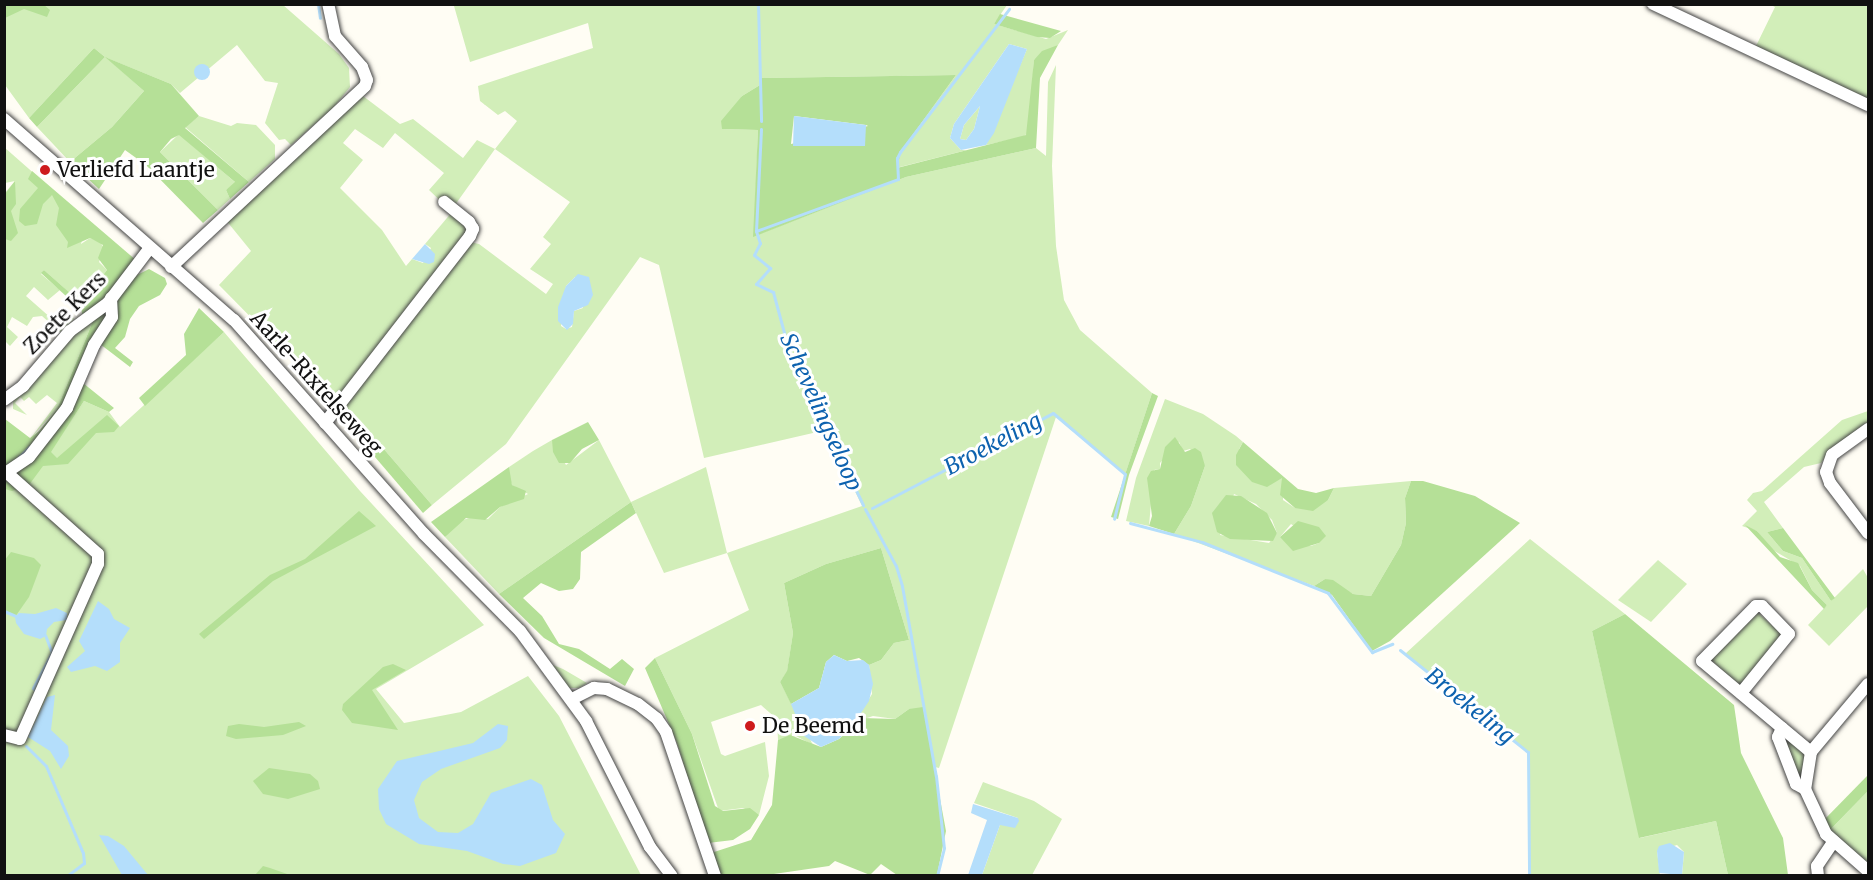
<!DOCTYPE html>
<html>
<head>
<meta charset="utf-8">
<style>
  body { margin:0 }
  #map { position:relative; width:1873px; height:880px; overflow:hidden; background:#fffdf4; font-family:Merriweather,serif }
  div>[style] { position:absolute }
  .green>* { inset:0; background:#d2eeb9 }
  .forest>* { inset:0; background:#b5e097 }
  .water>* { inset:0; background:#b4defb }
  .round { border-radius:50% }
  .stream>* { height:3px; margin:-1.5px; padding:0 1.5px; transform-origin:1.5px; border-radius:1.5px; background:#b4defb }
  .roads { filter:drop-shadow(0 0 2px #444) drop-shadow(0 0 2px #444) }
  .minor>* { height:12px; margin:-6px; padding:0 6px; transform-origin:6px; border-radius:6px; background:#fff }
  .dots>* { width:16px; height:16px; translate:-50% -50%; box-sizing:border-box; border:3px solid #fff; border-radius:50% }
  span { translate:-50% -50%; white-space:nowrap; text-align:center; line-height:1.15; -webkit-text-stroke:6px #fff; paint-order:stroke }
  .poi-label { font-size:21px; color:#111 }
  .left { translate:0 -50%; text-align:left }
  .street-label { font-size:21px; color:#111 }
  .water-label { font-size:22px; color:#0d62af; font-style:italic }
  .frame { position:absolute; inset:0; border:6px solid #111; pointer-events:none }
</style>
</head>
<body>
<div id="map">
  <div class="green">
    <div style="clip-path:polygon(4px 5px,283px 5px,339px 54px,349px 68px,350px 87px,333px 108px,291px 145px,285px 139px,279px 140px,265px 123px,278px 83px,265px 81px,237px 45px,180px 93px,171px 84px,107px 58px,144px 91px,112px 127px,70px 162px,37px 127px,105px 57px,94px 48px,29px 118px,5px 85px)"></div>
    <div style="clip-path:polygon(evenodd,1007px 5px,994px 24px,1046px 39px,1068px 30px,1058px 45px,1034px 60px,1029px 132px,1023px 137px,986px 145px,1027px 49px,1009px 44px,954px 124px,950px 138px,961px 150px,967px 150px,896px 168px,901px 151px,956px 75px,760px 78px,760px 85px,742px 96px,722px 129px,758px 130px,754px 236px,906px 177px,1036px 148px,1046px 156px,1048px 82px,1056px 65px,1052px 166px,1056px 246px,1064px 300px,1080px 330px,1152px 393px,1125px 475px,1056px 417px,939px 768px,935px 767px,931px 745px,909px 709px,895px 719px,873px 716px,855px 722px,872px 694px,869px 665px,881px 660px,894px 643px,909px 640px,881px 548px,826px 564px,784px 583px,793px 633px,787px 672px,780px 682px,813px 745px,796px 736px,778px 740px,777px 719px,761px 705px,711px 722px,721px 754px,725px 756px,765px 742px,769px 776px,759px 815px,743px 808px,719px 811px,692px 734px,655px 658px,749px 610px,727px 553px,664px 573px,631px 502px,499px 594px,445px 537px,457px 522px,472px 517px,488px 519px,500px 507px,528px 494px,512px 485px,508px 474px,509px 467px,533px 451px,552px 440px,566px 465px,599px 440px,631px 502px,706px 467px,727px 553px,862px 506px,826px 430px,704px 458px,659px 265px,640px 257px,506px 444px,432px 505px,346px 405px,470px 242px,479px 244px,546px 294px,553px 284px,530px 269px,551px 244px,543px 237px,570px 202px,495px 149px,455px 205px,467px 232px,340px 399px,302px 355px,294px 361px,219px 285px,251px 251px,225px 219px,363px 96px,400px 124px,413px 119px,463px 158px,477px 140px,495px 149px,517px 121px,505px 111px,498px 115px,480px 101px,478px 86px,593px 48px,588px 23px,470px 62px,454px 6px,1007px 5px,355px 129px,383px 148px,395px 133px,444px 173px,429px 190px,452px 212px,425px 244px,431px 248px,423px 263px,412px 259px,406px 266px,382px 230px,340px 188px,363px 160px,343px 143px,355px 129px,1007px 5px,575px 277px,583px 308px,574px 311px,572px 327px,566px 329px,561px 326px,566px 286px,575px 277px)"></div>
    <div style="clip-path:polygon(1771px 5px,1868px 5px,1868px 102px,1755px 48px,1775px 7px)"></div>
    <div style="clip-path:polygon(980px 106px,974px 129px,966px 140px,960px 139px,964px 125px)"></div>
    <div style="clip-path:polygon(199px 116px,231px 126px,237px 123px,256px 125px,275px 145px,275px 159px,249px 182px,185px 127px)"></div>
    <div style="clip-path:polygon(179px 134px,236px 183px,226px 190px,230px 199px,218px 210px,160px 152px)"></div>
    <div style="clip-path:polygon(4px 147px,87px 220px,81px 244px,90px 238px,101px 243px,104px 249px,99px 262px,107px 270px,81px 303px,44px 270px,41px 274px,60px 290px,48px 300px,34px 287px,26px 296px,60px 326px,71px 314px,74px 319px,60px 332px,42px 316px,33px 317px,27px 326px,12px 317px,7px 327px,18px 337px,10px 346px,4px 340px,4px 194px,15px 181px,5px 183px)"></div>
    <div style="clip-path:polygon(93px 321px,57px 409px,30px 439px,57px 403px,47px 395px,36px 404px,29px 397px,24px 401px,20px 397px,15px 403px,27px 415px,13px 409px,13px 400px,64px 343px)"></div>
    <div style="clip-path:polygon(224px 332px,360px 491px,484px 625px,376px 689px,404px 723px,461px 712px,528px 676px,559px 716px,641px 875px,5px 876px,5px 488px,50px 452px,84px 401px,109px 412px,120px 427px)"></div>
    <div style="clip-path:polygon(evenodd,1165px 399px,1203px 414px,1236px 436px,1243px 442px,1239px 449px,1283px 477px,1283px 500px,1295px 508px,1328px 500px,1334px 488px,1411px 481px,1405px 498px,1406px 523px,1401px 545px,1371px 596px,1353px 594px,1325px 579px,1314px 586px,1174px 534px,1191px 506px,1205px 466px,1190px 449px,1183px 451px,1179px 442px,1160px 463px,1160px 469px,1154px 470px,1149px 526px,1126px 521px,1136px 478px,1165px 399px,1234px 494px,1256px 504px,1272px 520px,1277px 533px,1269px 543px,1220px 535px,1234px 494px,1165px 399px,1291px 524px,1319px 543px,1311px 546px,1280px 537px,1291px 524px)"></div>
    <div style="clip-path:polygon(1868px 411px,1868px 422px,1832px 449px,1821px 463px,1804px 467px,1764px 502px,1783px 528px,1767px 532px,1783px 551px,1802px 558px,1831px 601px,1863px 569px,1868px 578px,1868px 606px,1829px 646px,1808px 625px,1827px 605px,1812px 590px,1800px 566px,1771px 549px,1757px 531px,1742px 526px,1757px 511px,1747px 500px,1753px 493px,1762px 491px,1842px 420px)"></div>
    <div style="clip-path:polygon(1530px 539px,1625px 614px,1592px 631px,1640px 838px,1716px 821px,1728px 875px,1682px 875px,1684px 852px,1677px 845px,1657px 851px,1660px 875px,1529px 875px,1528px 753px,1405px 654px)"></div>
    <div style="clip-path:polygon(1658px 560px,1687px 584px,1651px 622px,1618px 600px)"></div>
    <div style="clip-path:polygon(1758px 613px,1783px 635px,1747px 683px,1739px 685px,1711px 660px)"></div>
    <div style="clip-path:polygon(553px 665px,563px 669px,587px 683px,579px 688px,569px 688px)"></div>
    <div style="clip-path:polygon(1777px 729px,1805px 753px,1799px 789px,1791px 784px,1772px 735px)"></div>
    <div style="clip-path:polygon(983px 782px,1034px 801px,1062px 819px,1032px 875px,982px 875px,1000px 825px,1018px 818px,974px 803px)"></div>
    <div style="clip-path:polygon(1868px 791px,1868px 859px,1865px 864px,1829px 831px)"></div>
  </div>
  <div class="forest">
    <div style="clip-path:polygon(5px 4px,44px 5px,50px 10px,47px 17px,24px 9px,5px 18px)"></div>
    <div style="clip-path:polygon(1000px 14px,1061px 31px,1050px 38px,1037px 37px,994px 24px)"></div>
    <div style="clip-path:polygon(evenodd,1058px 45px,1040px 78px,1036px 148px,906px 177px,753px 237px,758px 130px,722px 129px,721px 121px,742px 96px,760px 85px,759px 78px,956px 75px,901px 151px,897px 168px,1026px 135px,1034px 60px,1042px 51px,1058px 45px,794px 116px,866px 125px,868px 126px,791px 144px,794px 116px)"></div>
    <div style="clip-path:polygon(94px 48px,105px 57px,171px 84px,199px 116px,185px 128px,249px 182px,230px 199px,226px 190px,235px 182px,179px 135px,171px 139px,160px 152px,218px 210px,203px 223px,146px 165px,125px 150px,99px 189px,70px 162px,112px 127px,144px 91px,105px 57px,37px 127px,29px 118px)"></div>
    <div style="clip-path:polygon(32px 171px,137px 261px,111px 294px,90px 311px,82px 314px,81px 303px,107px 270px,98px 258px,103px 245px,90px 238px,67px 248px,68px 242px,56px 225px,59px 208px,52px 195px,43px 204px,37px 224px,25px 226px,19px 221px,20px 209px,38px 188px,28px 179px)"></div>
    <div style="clip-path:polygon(15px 181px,16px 204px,11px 211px,18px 233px,11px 241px,5px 239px,5px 194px)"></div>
    <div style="clip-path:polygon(149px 269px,165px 278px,167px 284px,160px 295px,139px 306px,130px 319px,125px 337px,115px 348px,133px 362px,130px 367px,100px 344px,83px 383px,114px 408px,109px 412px,84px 401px,51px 452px,57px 458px,107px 415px,119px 426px,114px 432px,96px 433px,68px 464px,43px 466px,29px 485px,12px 491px,5px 489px,5px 419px,30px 438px,39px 431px,57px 409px,93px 321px,133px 277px)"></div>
    <div style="clip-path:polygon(44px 270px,70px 293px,67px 297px,41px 273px)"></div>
    <div style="clip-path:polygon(199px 308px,224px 332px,145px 406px,139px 398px,186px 355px,184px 334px)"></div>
    <div style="clip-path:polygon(302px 355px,340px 399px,333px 407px,294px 361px)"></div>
    <div style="clip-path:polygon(1152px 393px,1158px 396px,1129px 475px,1118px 519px,1111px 517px)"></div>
    <div style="clip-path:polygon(346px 405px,432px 505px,423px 513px,339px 415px)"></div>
    <div style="clip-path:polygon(588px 422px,599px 440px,582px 449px,570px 463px,559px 463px,553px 452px,552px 440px)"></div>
    <div style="clip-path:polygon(1175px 437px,1185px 452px,1195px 448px,1201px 452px,1205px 466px,1191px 506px,1174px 534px,1149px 526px,1152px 516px,1147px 478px,1151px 471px,1160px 469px,1165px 447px)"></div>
    <div style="clip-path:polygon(1243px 442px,1298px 489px,1316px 493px,1334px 488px,1328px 500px,1313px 511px,1295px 508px,1280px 495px,1282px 478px,1267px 487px,1252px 482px,1236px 465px,1236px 455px)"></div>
    <div style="clip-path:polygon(509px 467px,512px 485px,526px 491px,524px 499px,500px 507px,485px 520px,466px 518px,445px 537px,431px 522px)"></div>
    <div style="clip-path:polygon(1411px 481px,1423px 481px,1475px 496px,1520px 523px,1390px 641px,1372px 651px,1332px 595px,1314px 586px,1325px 579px,1333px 580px,1353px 594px,1371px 596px,1401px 545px,1406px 523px,1405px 498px)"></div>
    <div style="clip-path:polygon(1226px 495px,1241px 496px,1267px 513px,1277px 533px,1273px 541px,1230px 539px,1217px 532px,1212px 513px)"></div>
    <div style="clip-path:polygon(631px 502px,636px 513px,581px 552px,580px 579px,573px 589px,559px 591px,541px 583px,523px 598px,542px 616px,559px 644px,579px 649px,610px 669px,622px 659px,634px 669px,625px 686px,544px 638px,499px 594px)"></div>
    <div style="clip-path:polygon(359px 511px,376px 526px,273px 581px,204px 639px,199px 634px,270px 575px,305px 559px)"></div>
    <div style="clip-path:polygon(1298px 521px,1319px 527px,1326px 536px,1319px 543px,1293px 551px,1280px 537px)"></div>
    <div style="clip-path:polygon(1745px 525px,1757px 531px,1780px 557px,1798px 563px,1812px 590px,1827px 605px,1824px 609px)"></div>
    <div style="clip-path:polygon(1783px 528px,1835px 598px,1831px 601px,1802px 558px,1783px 551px,1767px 532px)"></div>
    <div style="clip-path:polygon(881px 548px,909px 640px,894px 643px,881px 660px,869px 665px,859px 658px,847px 661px,834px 655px,826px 662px,819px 688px,791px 704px,780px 682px,787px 671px,793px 633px,784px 583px,826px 564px)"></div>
    <div style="clip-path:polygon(11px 552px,34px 558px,41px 565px,29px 597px,15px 617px,5px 610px,4px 561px)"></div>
    <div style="clip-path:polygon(1625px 614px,1734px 705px,1741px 753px,1783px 838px,1788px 875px,1728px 875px,1716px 821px,1639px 838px,1592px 631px)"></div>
    <div style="clip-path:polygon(655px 658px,692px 734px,715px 806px,723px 811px,750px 808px,759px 815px,750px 829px,733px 840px,708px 843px,677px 743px,645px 668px)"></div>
    <div style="clip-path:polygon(393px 664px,406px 670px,372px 690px,398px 730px,352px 723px,342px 710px,343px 704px,383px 667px)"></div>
    <div style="clip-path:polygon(923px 707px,946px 831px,937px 875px,897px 875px,881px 864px,870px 875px,835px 861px,829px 866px,767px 875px,720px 875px,711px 853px,751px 840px,772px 805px,778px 740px,790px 735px,821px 747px,839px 739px,862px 718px,895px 719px,909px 709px)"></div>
    <div style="clip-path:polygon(299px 722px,306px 726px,283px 735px,236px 739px,226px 736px,228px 726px,239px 724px,264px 727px)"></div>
    <div style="clip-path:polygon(269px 768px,310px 774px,318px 781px,320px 789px,288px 799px,263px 794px,253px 781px)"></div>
    <div style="clip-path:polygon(1868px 775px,1868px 791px,1829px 831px,1822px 822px)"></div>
    <div style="clip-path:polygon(263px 866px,270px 868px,290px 875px,255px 875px)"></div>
  </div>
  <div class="water">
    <div style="clip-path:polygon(evenodd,1009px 44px,1027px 49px,994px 133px,986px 145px,961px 150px,950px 138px,954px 124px,1009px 44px,980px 106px,974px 129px,966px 140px,960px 139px,964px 125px,980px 106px)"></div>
    <div class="round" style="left:194px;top:64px;width:16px;height:16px"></div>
    <div style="clip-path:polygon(794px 116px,866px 125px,865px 146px,793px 146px)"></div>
    <div style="clip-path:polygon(425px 244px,435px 254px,434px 262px,429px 264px,412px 259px)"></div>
    <div style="clip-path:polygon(578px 274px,589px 277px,593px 295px,588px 305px,574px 311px,573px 324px,567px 330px,558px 321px,558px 307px,566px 286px)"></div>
    <div style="clip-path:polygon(98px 601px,109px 609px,114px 619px,130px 628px,120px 643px,120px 662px,107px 671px,95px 666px,71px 672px,67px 667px,85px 651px,79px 641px)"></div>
    <div style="clip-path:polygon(56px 608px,67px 613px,67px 620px,54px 622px,47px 629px,46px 636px,40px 639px,24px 634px,16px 623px,15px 617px,19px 613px,35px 614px)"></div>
    <div style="clip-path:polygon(834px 655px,847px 661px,863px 660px,869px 665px,873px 684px,869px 701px,855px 722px,839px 739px,821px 747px,804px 736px,791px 704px,819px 688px,826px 662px)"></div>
    <div style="clip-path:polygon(55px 695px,51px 730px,68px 746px,69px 756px,61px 769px,50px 751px,28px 737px,47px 697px)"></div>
    <div style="clip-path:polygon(498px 724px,508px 726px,507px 740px,500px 748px,441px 769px,422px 782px,414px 800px,419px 818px,438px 832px,458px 833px,473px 824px,491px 793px,531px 779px,542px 785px,553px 820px,565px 834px,556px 853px,520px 866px,503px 864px,467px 851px,419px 844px,386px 824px,379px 809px,378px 789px,397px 761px,473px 743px)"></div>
    <div style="clip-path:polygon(973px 804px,1018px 818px,1019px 821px,1015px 828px,1000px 825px,982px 875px,968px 875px,987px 820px,971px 813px)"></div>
    <div style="clip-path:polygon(99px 835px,108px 836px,124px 846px,148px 875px,122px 875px)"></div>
    <div style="clip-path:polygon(1670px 843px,1684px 852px,1682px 875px,1659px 873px,1657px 851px,1659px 846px)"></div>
  </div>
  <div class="stream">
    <div style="left:318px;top:4px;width:14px;rotate:82deg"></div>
    <div style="left:758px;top:4px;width:117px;rotate:88.5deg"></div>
    <div style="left:761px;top:129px;width:102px;rotate:92.8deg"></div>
    <div style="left:756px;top:231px;width:13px;rotate:72deg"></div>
    <div style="left:760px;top:243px;width:13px;rotate:117deg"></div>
    <div style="left:754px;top:255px;width:21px;rotate:39deg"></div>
    <div style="left:770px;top:268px;width:21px;rotate:131deg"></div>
    <div style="left:756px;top:284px;width:19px;rotate:25deg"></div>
    <div style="left:773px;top:292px;width:61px;rotate:74.8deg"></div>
    <div style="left:789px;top:351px;width:171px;rotate:64.3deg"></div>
    <div style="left:756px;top:231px;width:151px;rotate:-20.1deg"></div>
    <div style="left:898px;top:179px;width:21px;rotate:-93deg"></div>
    <div style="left:897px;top:158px;width:7px;rotate:-63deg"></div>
    <div style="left:900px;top:152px;width:180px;rotate:-52.7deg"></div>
    <div style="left:18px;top:458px;width:16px;rotate:-45deg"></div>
    <div style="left:872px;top:508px;width:204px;rotate:-27.7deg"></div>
    <div style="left:1053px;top:413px;width:94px;rotate:40.3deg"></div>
    <div style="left:1125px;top:474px;width:46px;rotate:103.7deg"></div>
    <div style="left:865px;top:509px;width:65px;rotate:61.5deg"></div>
    <div style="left:896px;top:566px;width:21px;rotate:73deg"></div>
    <div style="left:902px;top:586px;width:193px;rotate:79.9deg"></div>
    <div style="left:936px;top:776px;width:72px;rotate:83.7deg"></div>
    <div style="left:944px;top:848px;width:29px;rotate:104deg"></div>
    <div style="left:1130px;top:523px;width:74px;rotate:14.8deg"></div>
    <div style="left:1202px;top:542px;width:136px;rotate:22deg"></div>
    <div style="left:1328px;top:593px;width:74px;rotate:53.3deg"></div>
    <div style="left:1372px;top:652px;width:22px;rotate:-22deg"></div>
    <div style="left:4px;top:611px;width:15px;rotate:23deg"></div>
    <div style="left:1400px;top:650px;width:164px;rotate:38.6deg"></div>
    <div style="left:1528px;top:752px;width:124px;rotate:89.5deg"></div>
    <div style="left:36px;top:691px;width:4px;rotate:-135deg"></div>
    <div style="left:33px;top:688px;width:40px;rotate:-62deg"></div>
    <div style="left:52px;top:653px;width:19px;rotate:-111deg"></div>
    <div style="left:26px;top:746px;width:28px;rotate:45deg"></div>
    <div style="left:46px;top:766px;width:95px;rotate:67deg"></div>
    <div style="left:83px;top:853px;width:10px;rotate:84deg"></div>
    <div style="left:84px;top:863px;width:21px;rotate:143deg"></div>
  </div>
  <div class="roads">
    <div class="minor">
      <div style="left:1653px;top:4px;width:238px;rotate:25.2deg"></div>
      <div style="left:4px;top:119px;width:305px;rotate:41.2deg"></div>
      <div style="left:234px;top:320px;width:286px;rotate:48.4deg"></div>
      <div style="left:424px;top:534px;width:136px;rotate:45.3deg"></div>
      <div style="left:520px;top:631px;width:112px;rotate:53.7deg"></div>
      <div style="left:586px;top:721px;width:141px;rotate:63.1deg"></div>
      <div style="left:650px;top:847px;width:36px;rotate:53deg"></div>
      <div style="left:171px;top:267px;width:265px;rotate:-43deg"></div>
      <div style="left:365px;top:86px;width:6px;rotate:-72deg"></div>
      <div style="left:367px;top:80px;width:14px;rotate:-111deg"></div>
      <div style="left:362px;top:67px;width:41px;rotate:-131.1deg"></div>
      <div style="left:335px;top:36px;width:33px;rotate:-102deg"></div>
      <div style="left:4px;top:400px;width:24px;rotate:-36deg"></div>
      <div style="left:23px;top:386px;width:72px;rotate:-49.5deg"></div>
      <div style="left:70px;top:331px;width:47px;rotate:-36.4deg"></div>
      <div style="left:108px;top:303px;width:68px;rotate:-52.8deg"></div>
      <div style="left:325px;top:423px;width:237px;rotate:-52.2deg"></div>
      <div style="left:470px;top:236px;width:8px;rotate:-67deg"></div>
      <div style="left:473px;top:229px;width:8px;rotate:-120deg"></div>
      <div style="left:469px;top:222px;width:32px;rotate:-141deg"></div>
      <div style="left:1868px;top:429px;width:44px;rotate:144.2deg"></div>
      <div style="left:1832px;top:455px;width:18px;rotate:109deg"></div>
      <div style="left:1826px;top:472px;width:12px;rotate:70deg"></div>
      <div style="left:1830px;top:483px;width:63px;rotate:52.8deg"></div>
      <div style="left:4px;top:474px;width:30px;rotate:-34deg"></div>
      <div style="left:29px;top:457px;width:62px;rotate:-52.2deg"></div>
      <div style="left:67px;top:408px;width:69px;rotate:-66.8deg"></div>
      <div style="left:94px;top:345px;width:33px;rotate:-57deg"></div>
      <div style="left:112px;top:317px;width:19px;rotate:-93deg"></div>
      <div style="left:1868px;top:684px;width:89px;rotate:130deg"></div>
      <div style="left:1811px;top:752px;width:37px;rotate:99deg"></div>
      <div style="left:1805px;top:789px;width:50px;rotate:65deg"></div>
      <div style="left:1826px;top:834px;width:56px;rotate:41.4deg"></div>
      <div style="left:1741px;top:693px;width:76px;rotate:-50.9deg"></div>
      <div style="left:1789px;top:634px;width:39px;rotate:-134deg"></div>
      <div style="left:1762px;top:606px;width:6px;rotate:180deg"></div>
      <div style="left:1756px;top:606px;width:77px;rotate:134.5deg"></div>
      <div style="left:1702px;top:661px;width:142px;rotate:39.9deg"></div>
      <div style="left:572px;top:699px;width:25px;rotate:-27deg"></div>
      <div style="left:594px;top:688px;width:13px;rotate:4deg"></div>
      <div style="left:607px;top:689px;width:34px;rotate:26deg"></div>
      <div style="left:638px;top:704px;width:24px;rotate:38deg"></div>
      <div style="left:657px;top:719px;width:16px;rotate:55deg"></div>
      <div style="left:666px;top:732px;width:152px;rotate:71.2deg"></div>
      <div style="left:1782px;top:728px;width:10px;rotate:114deg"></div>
      <div style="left:1778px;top:737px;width:50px;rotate:69deg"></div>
      <div style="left:1796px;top:784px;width:10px;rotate:29deg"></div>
      <div style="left:4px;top:735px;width:16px;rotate:14deg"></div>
      <div style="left:20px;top:739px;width:192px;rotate:-66deg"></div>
      <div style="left:98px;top:564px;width:10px;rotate:-90deg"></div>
      <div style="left:98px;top:554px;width:122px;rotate:-138.3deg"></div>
      <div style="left:1818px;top:876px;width:10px;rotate:-96deg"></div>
      <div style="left:1817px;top:866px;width:30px;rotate:-56deg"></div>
    </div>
  </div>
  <div class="dots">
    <div style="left:45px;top:170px;background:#ce1b1d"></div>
    <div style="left:750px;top:726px;background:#ce1b1d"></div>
  </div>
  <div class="poi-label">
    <span class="left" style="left:57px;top:170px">Verliefd Laantje</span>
    <span class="left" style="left:762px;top:726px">De Beemd</span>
  </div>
  <div class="street-label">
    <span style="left:65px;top:313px;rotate:-45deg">Zoete Kers</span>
    <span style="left:316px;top:383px;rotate:48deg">Aarle-Rixtelseweg</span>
  </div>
  <div class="water-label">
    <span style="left:821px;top:412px;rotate:66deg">Schevelingseloop</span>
    <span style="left:993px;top:444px;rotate:-28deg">Broekeling</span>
    <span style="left:1470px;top:706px;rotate:39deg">Broekeling</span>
  </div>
  <div class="frame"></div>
</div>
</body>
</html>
